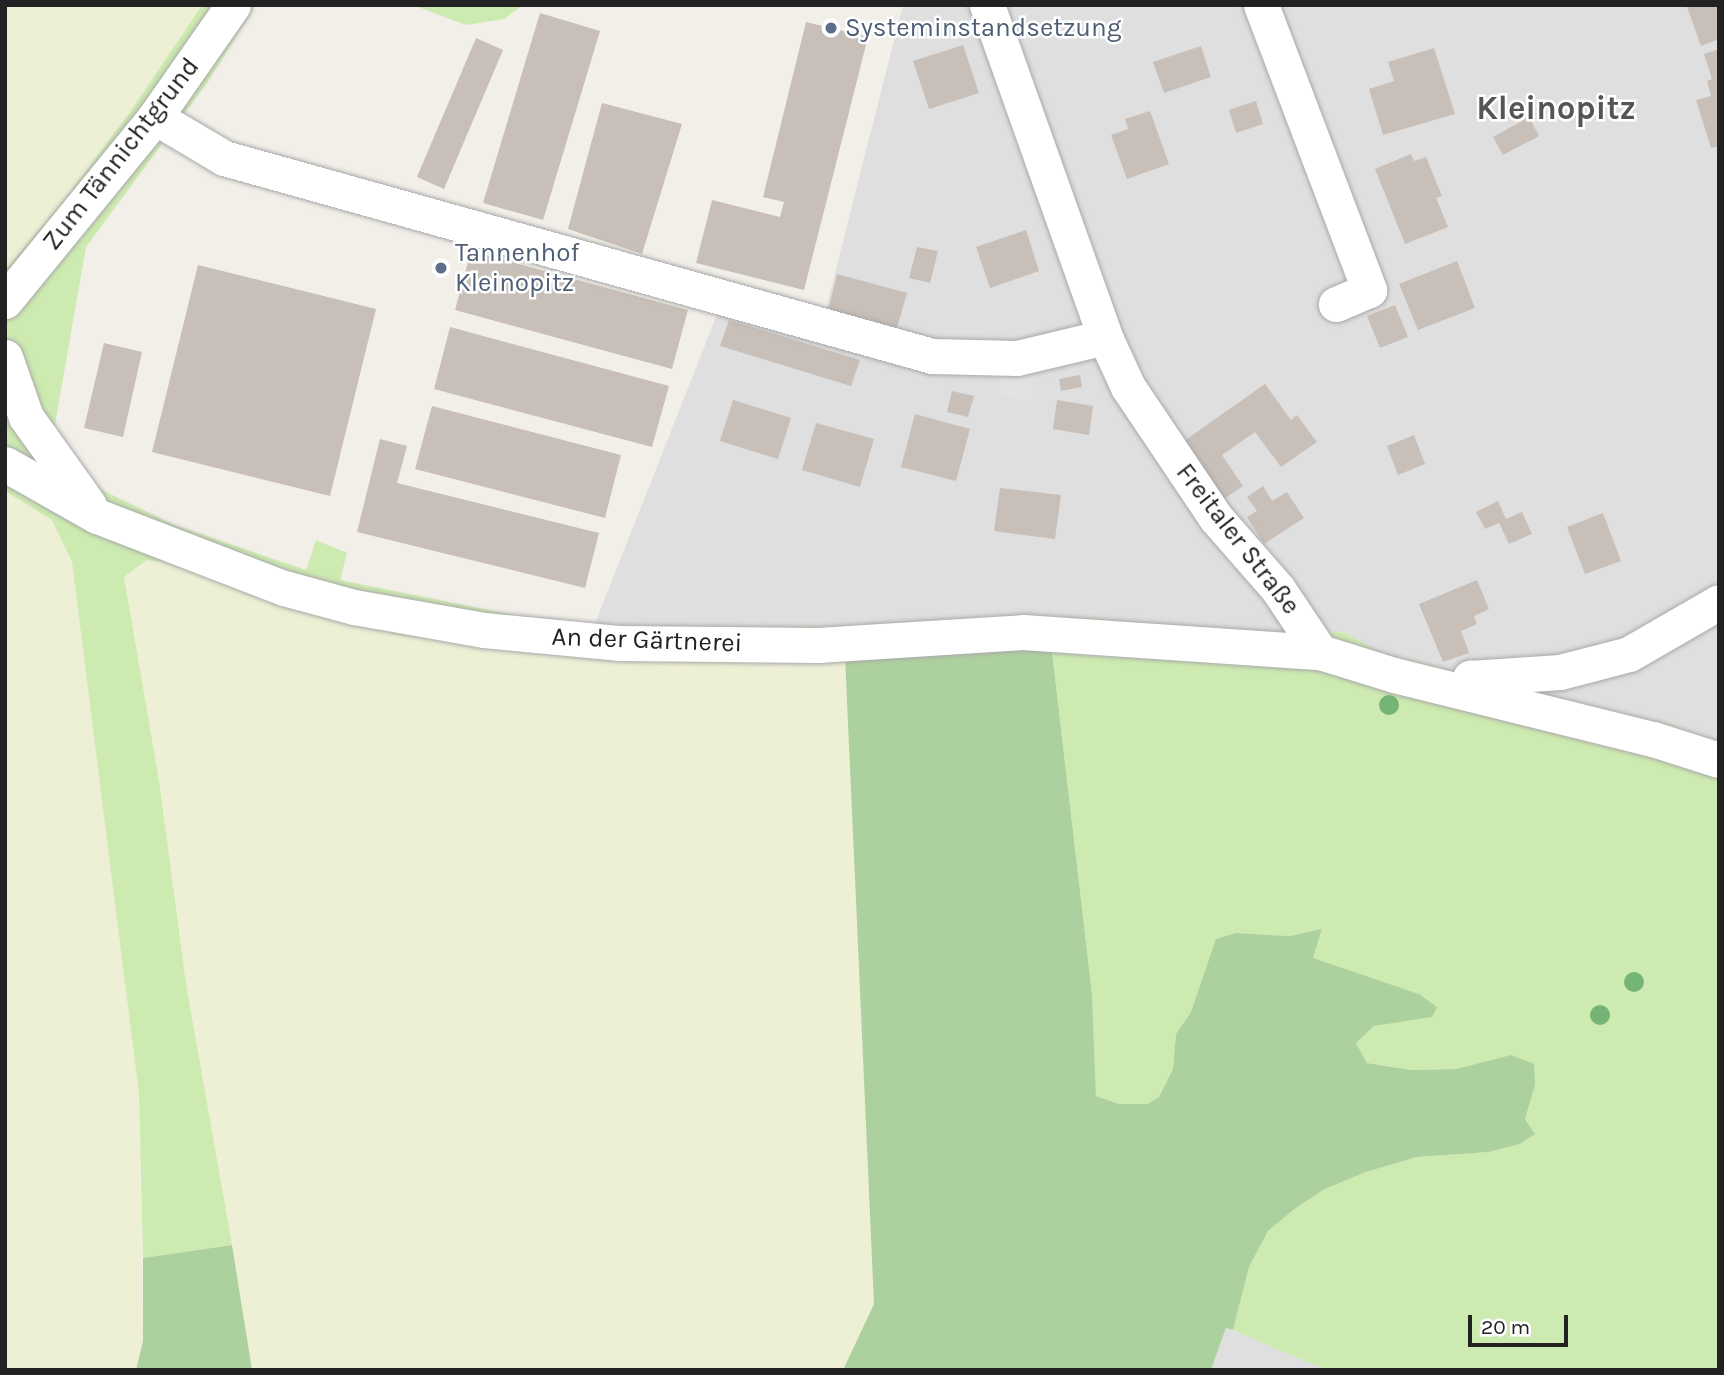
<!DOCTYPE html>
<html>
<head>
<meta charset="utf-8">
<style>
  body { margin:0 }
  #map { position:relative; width:1724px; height:1375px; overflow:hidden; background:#f2efe9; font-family:Karla,sans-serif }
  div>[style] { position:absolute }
  .residential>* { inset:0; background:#e0dfdf }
  .farmland>* { inset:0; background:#eef0d5 }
  .grass>* { inset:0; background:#cdebb0 }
  .forest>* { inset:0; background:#add19e }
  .parking>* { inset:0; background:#e2e2e2 }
  .building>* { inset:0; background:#c7bfb8 }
  .roads { filter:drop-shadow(0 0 2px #a9a9a9) drop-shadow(0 0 2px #a9a9a9) }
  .minor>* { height:35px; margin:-17.5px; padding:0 17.5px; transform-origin:17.5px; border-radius:17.5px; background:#fff }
  .trees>* { width:20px; height:20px; margin:-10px; border-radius:50%; background:#74b475 }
  .dots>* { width:19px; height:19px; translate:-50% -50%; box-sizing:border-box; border:4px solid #fff; border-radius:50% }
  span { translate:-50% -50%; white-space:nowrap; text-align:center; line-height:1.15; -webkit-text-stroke:5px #fff; paint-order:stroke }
  .service-label { font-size:26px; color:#4e5e75 }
  .left { translate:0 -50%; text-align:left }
  .street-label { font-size:26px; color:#222 }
  .district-label { font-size:33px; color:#555; font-weight:700 }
  .frame { position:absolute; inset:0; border:7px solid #222; pointer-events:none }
  .scale { position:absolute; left:1468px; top:1315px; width:100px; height:32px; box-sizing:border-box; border:4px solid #222; border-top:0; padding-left:9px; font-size:21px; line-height:24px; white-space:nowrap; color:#222; -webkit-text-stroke:5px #fff; paint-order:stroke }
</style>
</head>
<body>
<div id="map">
  <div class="residential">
    <div style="clip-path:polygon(903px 5px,1719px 5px,1719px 742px,1674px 726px,1382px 653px,1343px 632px,1251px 635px,1092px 618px,935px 621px,870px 627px,594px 626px,720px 307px,818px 340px)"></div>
    <div style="clip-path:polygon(1226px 1328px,1276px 1346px,1326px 1370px,1211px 1370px)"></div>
  </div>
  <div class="farmland">
    <div style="clip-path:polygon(5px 5px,202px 5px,130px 112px,69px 194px,5px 270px)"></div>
    <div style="clip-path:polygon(5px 491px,52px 520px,72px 562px,139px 1094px,143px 1341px,136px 1370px,5px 1370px)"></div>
    <div style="clip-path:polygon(147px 560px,179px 563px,261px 595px,845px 656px,874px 1304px,844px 1369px,252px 1370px,186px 984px,124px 577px)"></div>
  </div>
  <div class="grass">
    <div style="clip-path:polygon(202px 5px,256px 5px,207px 83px,86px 247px,53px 436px,102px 490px,175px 525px,306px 570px,316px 540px,347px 553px,340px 580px,519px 616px,594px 626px,870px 627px,935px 621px,1092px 618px,1251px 635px,1343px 632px,1382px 653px,1674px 726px,1719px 742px,1719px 1370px,1326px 1370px,1233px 1330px,1249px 1267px,1268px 1231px,1297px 1207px,1325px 1189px,1366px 1172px,1417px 1157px,1489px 1152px,1520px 1144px,1535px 1134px,1525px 1119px,1535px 1085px,1511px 1055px,1456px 1069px,1411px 1070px,1367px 1063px,1356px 1043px,1374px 1026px,1402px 1021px,1419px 994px,1312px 958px,1322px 930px,1290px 936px,1236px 933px,1204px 978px,1191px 1012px,1176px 1034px,1173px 1069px,1159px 1097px,1147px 1104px,1119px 1104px,1096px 1096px,1092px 994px,1051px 643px,550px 653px,398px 635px,316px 614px,179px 563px,147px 560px,124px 577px,159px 781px,186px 984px,232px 1245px,143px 1258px,139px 1094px,72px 562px,52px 520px,5px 491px,5px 270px,69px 194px,130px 112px)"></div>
    <div style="clip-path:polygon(413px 5px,523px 5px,504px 19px,466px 25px)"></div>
  </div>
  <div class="forest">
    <div style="clip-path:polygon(1051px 643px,1092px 994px,1096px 1096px,1119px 1104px,1147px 1104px,1159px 1097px,1173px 1069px,1176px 1034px,1191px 1012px,1216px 939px,1236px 933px,1290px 936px,1322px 929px,1313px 958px,1419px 994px,1437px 1007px,1432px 1017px,1374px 1026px,1356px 1043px,1367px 1063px,1411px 1070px,1456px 1069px,1511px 1055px,1534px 1064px,1535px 1085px,1525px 1119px,1535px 1134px,1520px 1144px,1489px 1152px,1417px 1157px,1366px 1172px,1325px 1189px,1297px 1207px,1268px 1231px,1249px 1267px,1233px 1330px,1226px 1328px,1211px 1370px,843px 1370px,874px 1304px,845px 656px)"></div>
    <div style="clip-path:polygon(232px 1245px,252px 1370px,136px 1370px,143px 1341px,143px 1258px)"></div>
  </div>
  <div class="parking">
    <div style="clip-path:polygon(1034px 371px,1030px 400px,1000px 396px,1000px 373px)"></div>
  </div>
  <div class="building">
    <div style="clip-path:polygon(1693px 5px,1719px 5px,1719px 39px,1701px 46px,1687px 7px)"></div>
    <div style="clip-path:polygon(540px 13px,600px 31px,543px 220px,483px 203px)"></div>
    <div style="clip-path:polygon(806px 22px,868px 37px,804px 290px,696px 263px,712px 200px,780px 217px,784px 202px,763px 197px)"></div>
    <div style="clip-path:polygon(476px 38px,503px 50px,444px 189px,417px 177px)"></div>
    <div style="clip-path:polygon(963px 45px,979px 93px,929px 109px,913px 61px)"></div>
    <div style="clip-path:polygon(1201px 46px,1211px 77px,1164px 93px,1153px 62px)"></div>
    <div style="clip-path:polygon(1434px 48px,1455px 114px,1383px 135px,1369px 89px,1394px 81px,1388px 62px)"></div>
    <div style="clip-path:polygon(1719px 49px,1719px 146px,1711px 148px,1696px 100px,1711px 96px,1707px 81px,1712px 79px,1704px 54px)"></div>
    <div style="clip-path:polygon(1256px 101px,1263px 124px,1236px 133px,1229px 110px)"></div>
    <div style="clip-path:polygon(602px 103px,682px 124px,642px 254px,568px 229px)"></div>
    <div style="clip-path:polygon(1150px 111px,1169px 164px,1127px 179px,1111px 135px,1128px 129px,1125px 119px)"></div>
    <div style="clip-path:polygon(1529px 117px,1539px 136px,1503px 155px,1493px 137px)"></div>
    <div style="clip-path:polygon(1411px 154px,1414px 161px,1426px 157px,1442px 196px,1436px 198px,1448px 227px,1405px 244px,1375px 169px)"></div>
    <div style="clip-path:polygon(1026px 230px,1039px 271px,990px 288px,976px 247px)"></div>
    <div style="clip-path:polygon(917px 247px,938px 251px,930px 283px,909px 278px)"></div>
    <div style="clip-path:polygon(471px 251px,688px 310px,672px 369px,455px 310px)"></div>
    <div style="clip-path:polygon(1457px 261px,1475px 308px,1418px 330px,1399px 284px)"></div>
    <div style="clip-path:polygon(198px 265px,376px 309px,330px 496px,152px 452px)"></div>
    <div style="clip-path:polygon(837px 274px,907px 293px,897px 328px,828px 310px)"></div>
    <div style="clip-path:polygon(1395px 305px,1408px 337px,1380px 348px,1367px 316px)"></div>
    <div style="clip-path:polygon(729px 320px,860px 360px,851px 386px,720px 346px)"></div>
    <div style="clip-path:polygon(450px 327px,669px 386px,652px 447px,434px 389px)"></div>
    <div style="clip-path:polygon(104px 343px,142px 352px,123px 437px,84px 428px)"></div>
    <div style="clip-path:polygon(1080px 375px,1082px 387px,1061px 391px,1059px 379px)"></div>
    <div style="clip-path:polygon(1265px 384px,1291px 420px,1297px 415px,1317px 442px,1281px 467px,1255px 432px,1222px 455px,1243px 486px,1218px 503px,1177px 446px)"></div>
    <div style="clip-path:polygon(952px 391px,974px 396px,968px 417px,947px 412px)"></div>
    <div style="clip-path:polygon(733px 400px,791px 418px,778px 459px,720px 441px)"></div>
    <div style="clip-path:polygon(1057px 400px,1093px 406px,1089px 435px,1053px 429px)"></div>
    <div style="clip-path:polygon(432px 406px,621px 455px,605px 518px,415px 469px)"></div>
    <div style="clip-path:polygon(915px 414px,970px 429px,956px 481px,901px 467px)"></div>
    <div style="clip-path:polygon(816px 423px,874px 439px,860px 487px,802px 470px)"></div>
    <div style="clip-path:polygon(1414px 435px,1425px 464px,1398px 475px,1387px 446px)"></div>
    <div style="clip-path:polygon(380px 439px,407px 446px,397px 483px,599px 533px,585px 588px,357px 532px)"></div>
    <div style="clip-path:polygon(1263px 486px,1272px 501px,1287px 492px,1304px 518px,1264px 544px,1247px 517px,1257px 511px,1247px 497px)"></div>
    <div style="clip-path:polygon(1000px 488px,1061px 495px,1055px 539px,994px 531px)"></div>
    <div style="clip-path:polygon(1498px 501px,1506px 519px,1522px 512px,1532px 534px,1509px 544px,1499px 523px,1485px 529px,1476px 512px)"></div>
    <div style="clip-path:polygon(1603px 513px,1621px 561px,1585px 574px,1567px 527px)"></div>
    <div style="clip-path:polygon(1477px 580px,1489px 609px,1474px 616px,1477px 624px,1461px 631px,1469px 653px,1443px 662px,1419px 604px)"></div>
  </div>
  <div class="roads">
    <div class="minor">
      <div style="left:987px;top:5px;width:352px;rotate:70.4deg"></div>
      <div style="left:1105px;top:337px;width:55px;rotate:65.3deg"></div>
      <div style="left:1128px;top:387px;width:158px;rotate:56.1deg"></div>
      <div style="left:1216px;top:518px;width:94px;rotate:48.9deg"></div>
      <div style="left:1278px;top:589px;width:76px;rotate:56.3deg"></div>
      <div style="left:1261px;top:5px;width:305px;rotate:69.2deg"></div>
      <div style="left:1369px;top:290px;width:36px;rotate:157deg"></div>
      <div style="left:155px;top:117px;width:80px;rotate:30.7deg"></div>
      <div style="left:224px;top:158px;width:735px;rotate:15.62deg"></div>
      <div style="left:932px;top:356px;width:85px;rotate:1.3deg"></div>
      <div style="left:1017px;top:358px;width:90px;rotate:-13.4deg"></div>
      <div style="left:5px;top:301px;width:237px;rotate:-50.8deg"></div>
      <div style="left:155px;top:117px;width:136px;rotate:-55.1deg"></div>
      <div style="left:5px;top:357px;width:64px;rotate:70.7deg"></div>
      <div style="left:26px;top:417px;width:108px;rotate:54.4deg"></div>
      <div style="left:5px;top:464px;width:106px;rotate:29.5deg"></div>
      <div style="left:97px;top:516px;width:200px;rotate:21.1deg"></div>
      <div style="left:284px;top:588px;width:73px;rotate:15.2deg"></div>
      <div style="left:354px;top:607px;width:132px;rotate:10deg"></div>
      <div style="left:484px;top:630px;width:137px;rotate:5.5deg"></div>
      <div style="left:620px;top:643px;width:198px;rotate:0.6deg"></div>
      <div style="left:818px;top:645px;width:205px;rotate:-3.6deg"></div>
      <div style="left:1023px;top:632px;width:298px;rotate:3.9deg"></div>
      <div style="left:1320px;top:652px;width:77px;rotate:17.3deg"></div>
      <div style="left:1394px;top:675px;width:267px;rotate:13.9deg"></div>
      <div style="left:1653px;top:739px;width:69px;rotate:17.7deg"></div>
      <div style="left:1466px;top:691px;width:14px;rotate:-73deg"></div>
      <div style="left:1470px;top:678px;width:90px;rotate:-3.8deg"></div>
      <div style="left:1560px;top:672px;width:71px;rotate:-14.6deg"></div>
      <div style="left:1629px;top:654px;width:104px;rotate:-30deg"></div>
    </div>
  </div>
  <div class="trees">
    <div style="left:1389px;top:705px"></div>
    <div style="left:1634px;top:982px"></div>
    <div style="left:1600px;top:1015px"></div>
  </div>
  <div class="dots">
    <div style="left:831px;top:28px;background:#5c6f8a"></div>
    <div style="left:441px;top:268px;background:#5c6f8a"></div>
  </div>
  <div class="service-label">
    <span class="left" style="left:845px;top:28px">Systeminstandsetzung</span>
    <span class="left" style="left:455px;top:268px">Tannenhof<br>Kleinopitz</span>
  </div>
  <div class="street-label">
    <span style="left:121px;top:154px;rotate:-52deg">Zum Tännichtgrund</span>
    <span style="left:1238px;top:539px;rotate:52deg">Freitaler Straße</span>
    <span style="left:647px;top:640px;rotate:2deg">An der Gärtnerei</span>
  </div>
  <div class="district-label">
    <span style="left:1556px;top:109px">Kleinopitz</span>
  </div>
  <div class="frame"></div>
  <div class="scale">20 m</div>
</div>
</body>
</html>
